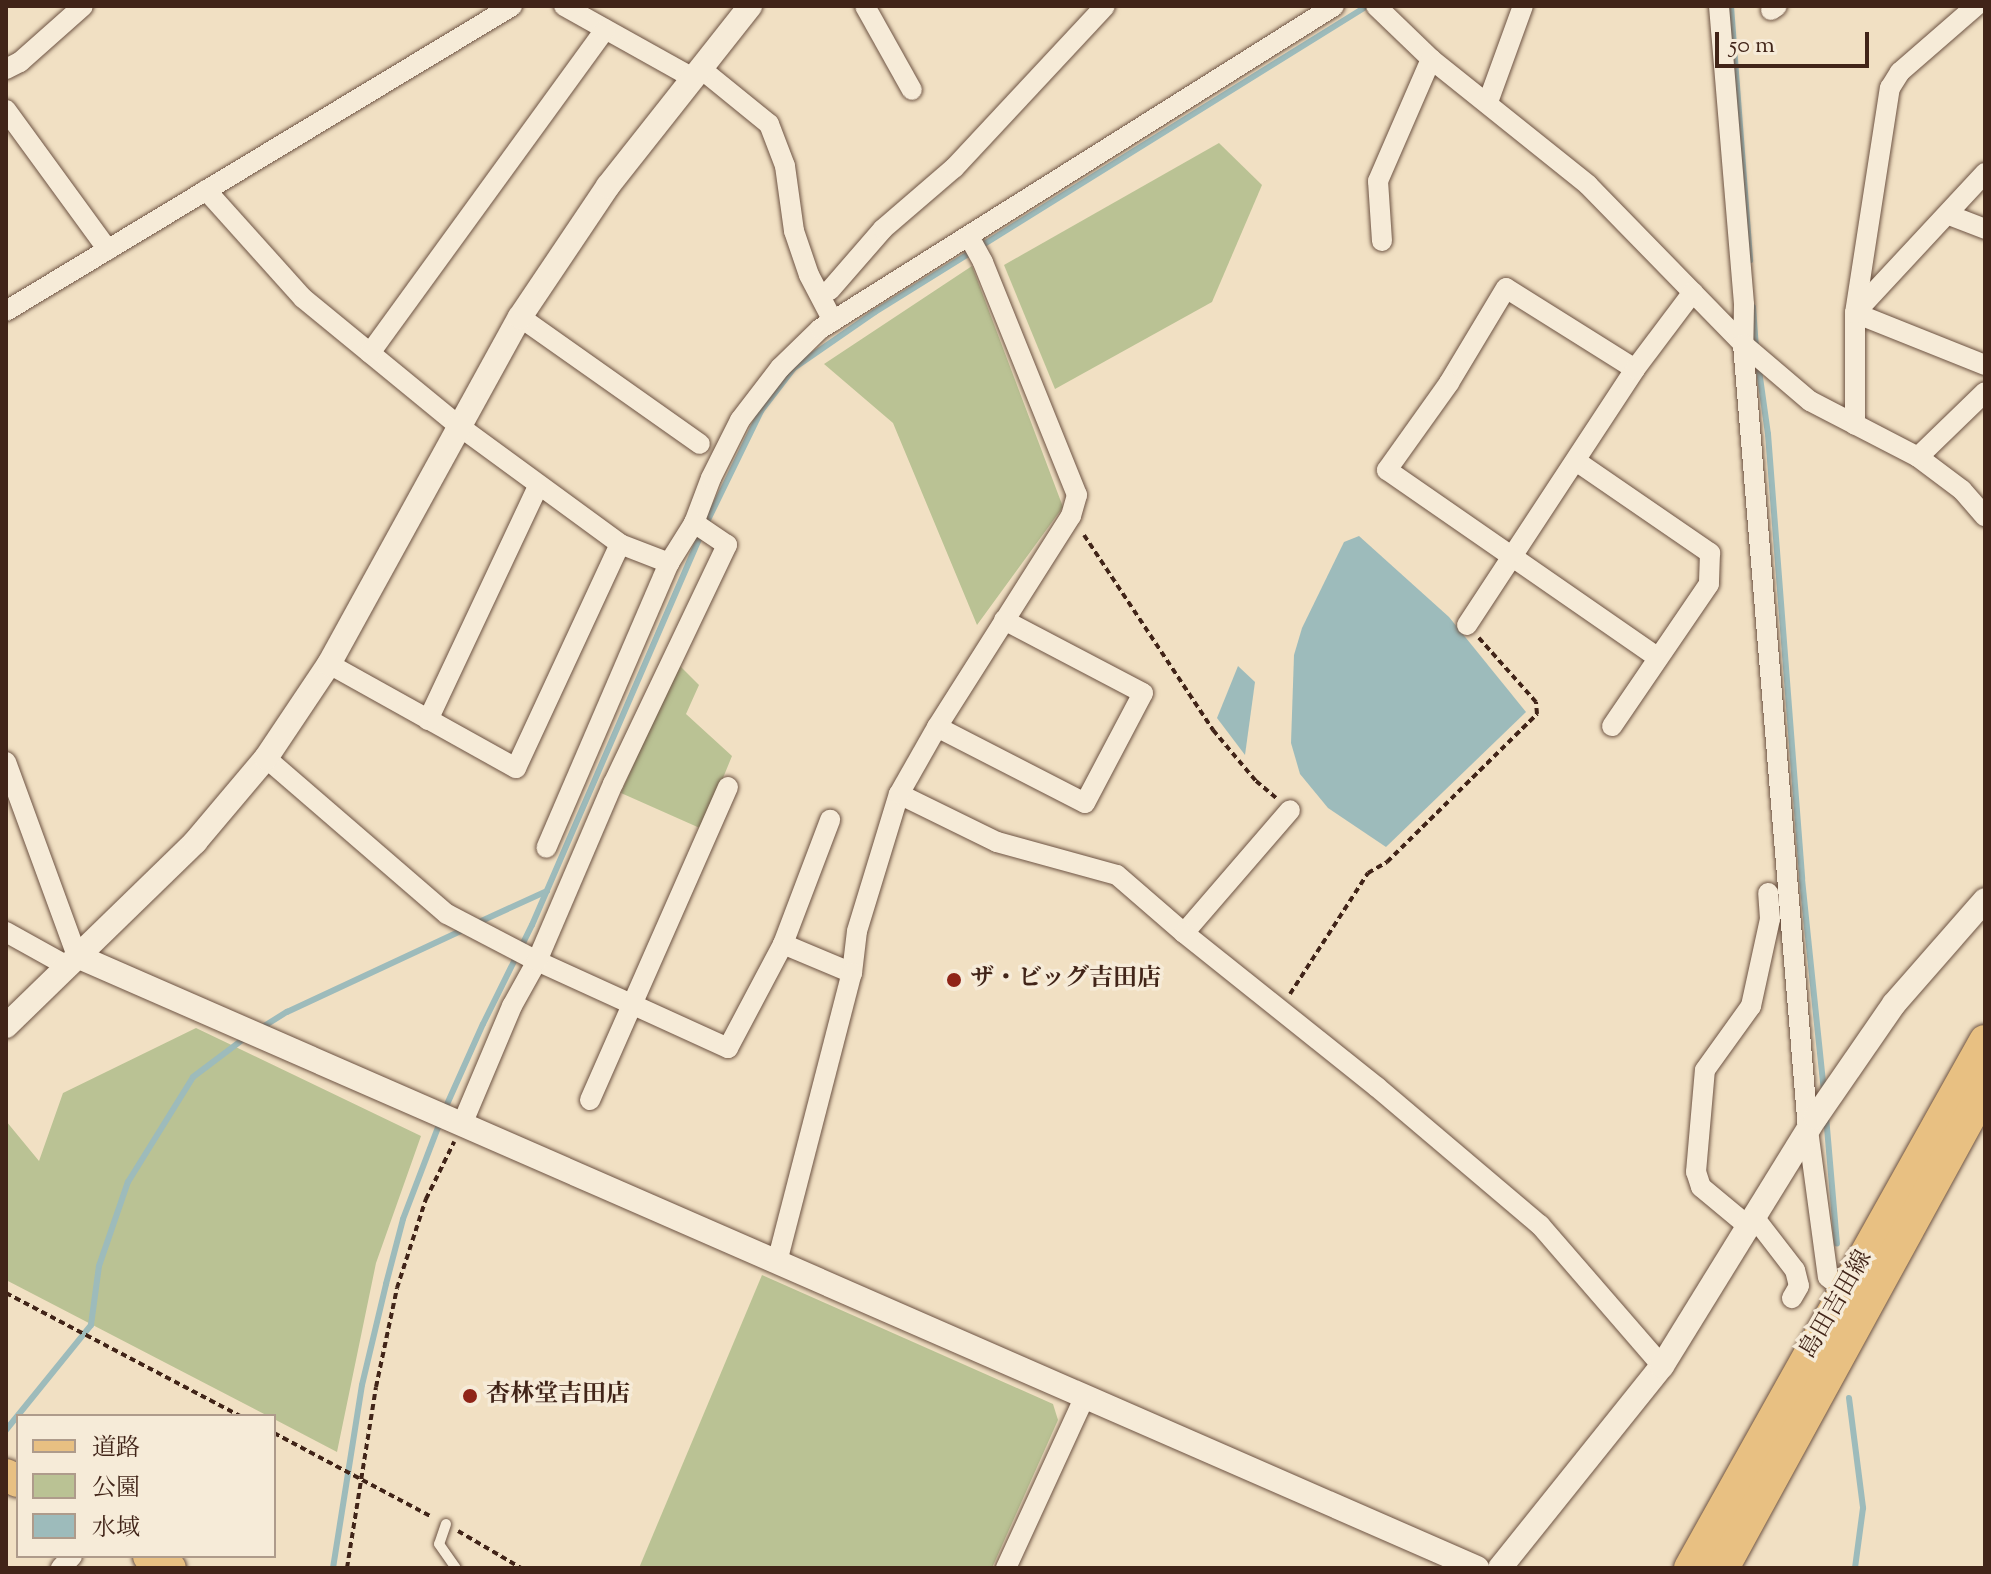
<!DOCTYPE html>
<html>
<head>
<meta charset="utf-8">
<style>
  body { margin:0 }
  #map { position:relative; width:1991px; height:1574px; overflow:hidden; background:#f1e0c3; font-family:"Sorts Mill Goudy","Noto Serif JP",serif }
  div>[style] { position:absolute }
  .green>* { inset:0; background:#bac294 }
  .water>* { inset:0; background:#9dbbbb }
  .stream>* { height:6px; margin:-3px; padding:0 3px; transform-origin:3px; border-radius:3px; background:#9dbbbb }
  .path>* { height:4px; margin-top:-2px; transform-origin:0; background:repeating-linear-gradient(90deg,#412418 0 6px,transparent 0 10px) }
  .roads { filter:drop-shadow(0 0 2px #6d5343) drop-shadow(0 0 2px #6d5343) }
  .service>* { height:10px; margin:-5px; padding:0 5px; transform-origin:5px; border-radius:5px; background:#f6ebd8 }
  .minor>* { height:20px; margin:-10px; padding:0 10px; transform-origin:10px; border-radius:10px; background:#f6ebd8 }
  .tertiary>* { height:24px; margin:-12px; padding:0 12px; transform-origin:12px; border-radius:12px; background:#f6ebd8 }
  .primary>* { height:32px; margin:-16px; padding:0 16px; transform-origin:16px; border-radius:16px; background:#e8c082 }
  .dots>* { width:22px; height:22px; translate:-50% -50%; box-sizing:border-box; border:4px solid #f6ebd8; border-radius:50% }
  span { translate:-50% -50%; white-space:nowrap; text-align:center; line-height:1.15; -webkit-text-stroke:7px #f6ebd8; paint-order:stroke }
  .poi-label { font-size:24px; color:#412418; font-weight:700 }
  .left { translate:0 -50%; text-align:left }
  .street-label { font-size:24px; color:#412418 }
  .frame { position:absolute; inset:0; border:8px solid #412418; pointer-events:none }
  .legend { position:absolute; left:16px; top:1414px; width:260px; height:144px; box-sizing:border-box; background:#f6ebd8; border:2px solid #ae9b8b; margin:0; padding:10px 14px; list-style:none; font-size:24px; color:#412418 }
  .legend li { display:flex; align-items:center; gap:16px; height:40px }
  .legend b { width:40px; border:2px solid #ae9b8b }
  .scale { position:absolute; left:1715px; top:32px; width:154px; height:36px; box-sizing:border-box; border:4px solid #412418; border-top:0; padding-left:10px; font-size:24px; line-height:28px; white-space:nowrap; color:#412418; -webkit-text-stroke:6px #f6ebd8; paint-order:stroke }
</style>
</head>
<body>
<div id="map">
  <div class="green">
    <div style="clip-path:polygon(1219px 143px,1262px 185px,1212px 302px,1055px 389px,1004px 265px)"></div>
    <div style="clip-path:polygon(972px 266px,1063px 507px,977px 625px,893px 423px,824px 364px)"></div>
    <div style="clip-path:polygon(678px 664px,699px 685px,686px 714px,732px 756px,702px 829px,621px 793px)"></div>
    <div style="clip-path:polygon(196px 1028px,421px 1136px,376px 1263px,337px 1452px,274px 1419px,274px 1416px,268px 1416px,6px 1280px,6px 1121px,39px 1161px,63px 1093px)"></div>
    <div style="clip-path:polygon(762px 1275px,1053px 1404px,1058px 1420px,992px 1568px,639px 1568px)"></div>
  </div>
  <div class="water">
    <div style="clip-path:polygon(1359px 536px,1449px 617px,1526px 712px,1386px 847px,1328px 808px,1300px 774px,1291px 743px,1294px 655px,1302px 628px,1344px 542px)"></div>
    <div style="clip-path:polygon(1238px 666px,1255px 682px,1245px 755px,1217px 718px)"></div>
  </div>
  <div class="stream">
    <div style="left:1731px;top:6px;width:255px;rotate:85.7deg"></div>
    <div style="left:1753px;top:307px;width:41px;rotate:85.8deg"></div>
    <div style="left:1758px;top:363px;width:72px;rotate:82deg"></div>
    <div style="left:1768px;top:434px;width:446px;rotate:85.6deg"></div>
    <div style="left:1802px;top:879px;width:215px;rotate:84.1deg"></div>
    <div style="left:477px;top:923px;width:77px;rotate:-24.6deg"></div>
    <div style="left:261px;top:1028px;width:31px;rotate:-32deg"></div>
    <div style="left:287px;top:1012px;width:194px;rotate:-25deg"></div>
    <div style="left:444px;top:1111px;width:95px;rotate:-65.9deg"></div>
    <div style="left:483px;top:1024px;width:110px;rotate:-63.7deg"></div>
    <div style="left:532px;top:925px;width:435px;rotate:-66.6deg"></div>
    <div style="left:705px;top:526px;width:128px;rotate:-64deg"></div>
    <div style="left:761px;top:411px;width:54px;rotate:-52.5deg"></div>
    <div style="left:794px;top:368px;width:98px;rotate:-34.7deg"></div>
    <div style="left:875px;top:312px;width:579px;rotate:-31.88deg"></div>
    <div style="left:1826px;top:1116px;width:128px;rotate:85.1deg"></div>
    <div style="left:1849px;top:1398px;width:111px;rotate:82.7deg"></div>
    <div style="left:1863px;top:1508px;width:61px;rotate:97.6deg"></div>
    <div style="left:6px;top:1430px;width:135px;rotate:-51deg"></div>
    <div style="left:91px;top:1325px;width:60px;rotate:-82.3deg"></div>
    <div style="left:99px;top:1266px;width:89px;rotate:-71deg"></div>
    <div style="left:128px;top:1182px;width:123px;rotate:-58.2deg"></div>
    <div style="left:193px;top:1077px;width:65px;rotate:-36.9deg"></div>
    <div style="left:333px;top:1568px;width:185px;rotate:-81deg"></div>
    <div style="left:362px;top:1385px;width:104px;rotate:-76.6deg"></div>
    <div style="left:386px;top:1284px;width:67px;rotate:-75.3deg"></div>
    <div style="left:403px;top:1219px;width:104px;rotate:-69.1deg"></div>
  </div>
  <div class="path">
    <div style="left:1084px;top:535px;width:234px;rotate:56.5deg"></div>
    <div style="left:1213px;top:730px;width:67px;rotate:49.9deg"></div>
    <div style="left:1256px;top:781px;width:26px;rotate:40deg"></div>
    <div style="left:1290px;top:994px;width:144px;rotate:-57.2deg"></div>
    <div style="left:1368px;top:873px;width:22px;rotate:-30deg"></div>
    <div style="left:1387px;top:862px;width:211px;rotate:-44.6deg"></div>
    <div style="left:1537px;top:714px;width:12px;rotate:-95deg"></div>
    <div style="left:1536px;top:702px;width:86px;rotate:-131.7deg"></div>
    <div style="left:6px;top:1293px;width:264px;rotate:27.7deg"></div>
    <div style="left:274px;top:1433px;width:179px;rotate:28deg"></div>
    <div style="left:458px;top:1531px;width:73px;rotate:30.4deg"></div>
    <div style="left:347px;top:1568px;width:183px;rotate:-80.9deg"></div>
    <div style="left:376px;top:1387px;width:101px;rotate:-78deg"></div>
    <div style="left:397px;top:1288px;width:94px;rotate:-72deg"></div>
    <div style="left:426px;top:1199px;width:64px;rotate:-63.8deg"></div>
  </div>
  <div class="roads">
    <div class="service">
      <div style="left:446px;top:1524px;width:21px;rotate:109deg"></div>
      <div style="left:439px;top:1544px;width:29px;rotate:55deg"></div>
    </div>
    <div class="minor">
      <div style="left:564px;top:6px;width:148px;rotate:29.2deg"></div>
      <div style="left:865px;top:6px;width:96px;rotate:60.8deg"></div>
      <div style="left:1376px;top:6px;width:76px;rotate:43.9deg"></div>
      <div style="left:1431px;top:59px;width:201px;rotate:38.7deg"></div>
      <div style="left:1588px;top:185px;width:222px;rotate:45.7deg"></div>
      <div style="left:1743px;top:344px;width:88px;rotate:40.4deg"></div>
      <div style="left:1810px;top:401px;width:122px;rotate:27.4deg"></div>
      <div style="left:1918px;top:457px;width:55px;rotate:36.9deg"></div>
      <div style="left:1962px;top:490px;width:35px;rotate:49deg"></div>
      <div style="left:1719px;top:6px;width:300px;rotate:85.2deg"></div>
      <div style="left:1744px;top:305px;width:39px;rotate:91deg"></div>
      <div style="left:1743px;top:344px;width:789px;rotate:85.27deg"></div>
      <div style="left:1808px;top:1130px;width:148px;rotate:82.3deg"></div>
      <div style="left:1828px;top:1277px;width:23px;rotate:38deg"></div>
      <div style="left:1771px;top:10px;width:7px;rotate:-34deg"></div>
      <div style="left:700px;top:68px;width:89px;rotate:39.1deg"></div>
      <div style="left:769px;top:124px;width:45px;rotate:69.1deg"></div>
      <div style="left:785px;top:166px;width:66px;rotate:82.1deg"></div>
      <div style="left:794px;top:231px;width:46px;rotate:71.2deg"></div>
      <div style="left:809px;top:275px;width:52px;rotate:62.4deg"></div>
      <div style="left:6px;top:69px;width:16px;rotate:-27deg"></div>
      <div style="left:20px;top:62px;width:84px;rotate:-41.6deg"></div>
      <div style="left:1488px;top:102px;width:102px;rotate:-70deg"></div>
      <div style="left:6px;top:110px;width:173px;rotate:53.9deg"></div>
      <div style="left:1985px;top:173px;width:191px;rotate:132.9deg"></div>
      <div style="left:1855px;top:313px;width:140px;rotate:21.8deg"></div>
      <div style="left:206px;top:190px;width:145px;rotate:48.1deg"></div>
      <div style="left:303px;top:298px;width:202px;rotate:39.4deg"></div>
      <div style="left:459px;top:426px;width:200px;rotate:36.2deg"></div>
      <div style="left:620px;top:544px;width:53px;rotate:21.2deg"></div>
      <div style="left:669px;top:563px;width:310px;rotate:113.3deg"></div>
      <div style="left:1949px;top:215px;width:39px;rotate:21deg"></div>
      <div style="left:1382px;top:241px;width:60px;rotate:-93.8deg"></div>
      <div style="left:1378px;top:181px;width:133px;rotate:-66.5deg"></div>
      <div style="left:830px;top:290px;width:81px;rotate:-49deg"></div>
      <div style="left:883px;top:229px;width:94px;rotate:-40.7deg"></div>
      <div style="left:954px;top:168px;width:221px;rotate:-47deg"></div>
      <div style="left:6px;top:311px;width:591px;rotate:-31.08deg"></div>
      <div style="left:520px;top:317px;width:220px;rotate:35.2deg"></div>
      <div style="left:370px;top:353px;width:400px;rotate:-54deg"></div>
      <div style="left:1635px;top:369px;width:152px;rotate:-147.9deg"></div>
      <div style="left:1506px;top:288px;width:111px;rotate:121deg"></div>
      <div style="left:1449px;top:383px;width:107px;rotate:125.5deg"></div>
      <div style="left:1387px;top:470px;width:328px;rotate:34.7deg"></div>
      <div style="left:1855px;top:425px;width:112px;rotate:-90deg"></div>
      <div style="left:1855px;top:313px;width:228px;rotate:-81.2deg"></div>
      <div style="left:1890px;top:88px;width:19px;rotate:-58deg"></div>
      <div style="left:1900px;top:72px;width:101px;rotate:-41deg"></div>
      <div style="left:1918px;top:457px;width:93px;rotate:-44.1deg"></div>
      <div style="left:1576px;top:461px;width:163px;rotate:34.5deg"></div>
      <div style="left:1710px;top:553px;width:31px;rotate:92deg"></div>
      <div style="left:1709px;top:584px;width:172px;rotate:124.3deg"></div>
      <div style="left:694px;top:523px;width:48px;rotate:-69.3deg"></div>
      <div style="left:711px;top:478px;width:65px;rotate:-63.4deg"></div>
      <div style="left:740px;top:420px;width:66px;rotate:-52.4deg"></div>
      <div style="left:780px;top:368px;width:56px;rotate:-44.3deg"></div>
      <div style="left:820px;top:329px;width:607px;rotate:-32.15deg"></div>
      <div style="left:1467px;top:625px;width:306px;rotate:-56.7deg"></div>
      <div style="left:1635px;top:369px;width:96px;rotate:-53deg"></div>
      <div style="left:329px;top:664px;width:214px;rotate:29.1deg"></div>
      <div style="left:516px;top:768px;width:247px;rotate:-65.1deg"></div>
      <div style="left:428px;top:720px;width:259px;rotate:-64.8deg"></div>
      <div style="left:937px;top:727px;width:166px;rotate:27.2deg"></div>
      <div style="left:1085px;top:803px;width:124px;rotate:-62.2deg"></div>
      <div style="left:1143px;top:693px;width:157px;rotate:-152.3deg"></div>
      <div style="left:266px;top:758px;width:239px;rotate:40.8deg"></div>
      <div style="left:447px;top:914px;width:102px;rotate:27.6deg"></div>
      <div style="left:537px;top:961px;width:210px;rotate:24.5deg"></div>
      <div style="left:728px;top:1048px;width:118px;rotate:-62.1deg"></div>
      <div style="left:783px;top:944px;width:133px;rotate:-69.2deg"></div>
      <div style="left:6px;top:762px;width:207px;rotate:69.9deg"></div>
      <div style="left:899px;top:794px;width:109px;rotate:26.1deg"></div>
      <div style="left:997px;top:842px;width:124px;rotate:15.4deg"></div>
      <div style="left:1117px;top:875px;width:89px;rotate:40.9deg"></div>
      <div style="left:1184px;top:933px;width:162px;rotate:-49.2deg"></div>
      <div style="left:6px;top:932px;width:70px;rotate:29.1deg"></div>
      <div style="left:1184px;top:933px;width:247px;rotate:38.6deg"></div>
      <div style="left:1377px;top:1087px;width:214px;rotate:40.3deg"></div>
      <div style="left:1540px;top:1225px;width:186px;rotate:49.1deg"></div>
      <div style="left:783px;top:944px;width:75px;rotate:22.8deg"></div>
      <div style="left:852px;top:973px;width:42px;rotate:-83.2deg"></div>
      <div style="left:857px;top:931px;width:143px;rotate:-73deg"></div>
      <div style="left:899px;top:794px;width:77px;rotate:-60.4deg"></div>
      <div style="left:937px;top:727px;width:250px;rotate:-57.6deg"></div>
      <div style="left:1071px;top:516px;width:22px;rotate:-74deg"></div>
      <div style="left:1077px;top:495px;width:251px;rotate:-112deg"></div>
      <div style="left:983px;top:262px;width:29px;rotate:-119deg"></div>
      <div style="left:590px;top:1100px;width:342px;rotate:-66.2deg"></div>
      <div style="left:463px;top:1122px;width:126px;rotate:-67.1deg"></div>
      <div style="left:512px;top:1006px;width:51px;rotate:-60.9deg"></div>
      <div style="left:537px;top:961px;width:193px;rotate:-66.8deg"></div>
      <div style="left:613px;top:784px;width:265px;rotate:-64.5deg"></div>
      <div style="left:727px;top:545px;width:40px;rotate:-146deg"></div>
      <div style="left:694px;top:523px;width:47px;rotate:122deg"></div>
      <div style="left:1754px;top:1217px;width:67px;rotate:52.3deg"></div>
      <div style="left:1795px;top:1270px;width:16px;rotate:76deg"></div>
      <div style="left:1799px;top:1286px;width:14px;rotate:120deg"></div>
      <div style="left:1748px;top:1226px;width:61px;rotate:-140.3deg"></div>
      <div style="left:1701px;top:1187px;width:16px;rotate:-108deg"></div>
      <div style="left:1696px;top:1172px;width:102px;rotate:-85deg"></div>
      <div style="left:1705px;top:1070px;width:79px;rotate:-54.3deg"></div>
      <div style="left:1751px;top:1006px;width:89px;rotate:-77.7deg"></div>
      <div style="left:1770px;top:919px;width:26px;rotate:-94deg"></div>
      <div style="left:777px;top:1262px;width:299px;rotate:-75.5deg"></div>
      <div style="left:61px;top:1568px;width:16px;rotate:-47deg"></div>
      <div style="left:1006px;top:1568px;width:189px;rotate:-65.3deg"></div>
    </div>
    <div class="tertiary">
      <div style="left:77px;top:956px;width:1528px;rotate:23.61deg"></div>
      <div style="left:6px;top:1026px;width:264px;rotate:-44.2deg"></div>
      <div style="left:195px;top:842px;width:110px;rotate:-49.8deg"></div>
      <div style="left:266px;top:758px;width:113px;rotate:-56.2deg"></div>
      <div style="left:329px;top:664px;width:396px;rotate:-61.2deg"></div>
      <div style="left:520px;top:317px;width:158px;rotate:-56.1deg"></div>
      <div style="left:608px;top:186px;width:229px;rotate:-51.7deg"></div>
      <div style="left:1500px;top:1568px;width:259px;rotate:-51.3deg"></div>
      <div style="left:1662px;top:1366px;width:293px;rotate:-58.3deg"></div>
      <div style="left:1816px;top:1117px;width:137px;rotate:-55.4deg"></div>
      <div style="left:1894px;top:1004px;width:138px;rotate:-48.8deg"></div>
    </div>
    <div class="primary">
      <div style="left:6px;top:1475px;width:13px;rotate:27deg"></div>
      <div style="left:149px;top:1556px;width:24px;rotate:30deg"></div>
      <div style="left:1690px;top:1568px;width:604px;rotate:-60.76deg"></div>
      <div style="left:1723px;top:1568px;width:546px;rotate:-61.32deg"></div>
    </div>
  </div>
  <div class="dots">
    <div style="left:954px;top:980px;background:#8f2418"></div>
    <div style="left:470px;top:1396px;background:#8f2418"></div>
  </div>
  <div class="poi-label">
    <span class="left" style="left:970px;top:980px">ザ・ビッグ吉田店</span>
    <span class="left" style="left:486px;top:1396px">杏林堂吉田店</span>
  </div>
  <div class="street-label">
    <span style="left:1837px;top:1305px;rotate:-60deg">島田吉田線</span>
  </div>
  <div class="frame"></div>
  <ul class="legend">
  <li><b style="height:10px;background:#e8c082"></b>道路</li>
  <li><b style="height:22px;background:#bac294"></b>公園</li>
  <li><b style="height:22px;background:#9dbbbb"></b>水域</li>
  </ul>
  <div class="scale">50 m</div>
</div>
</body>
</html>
